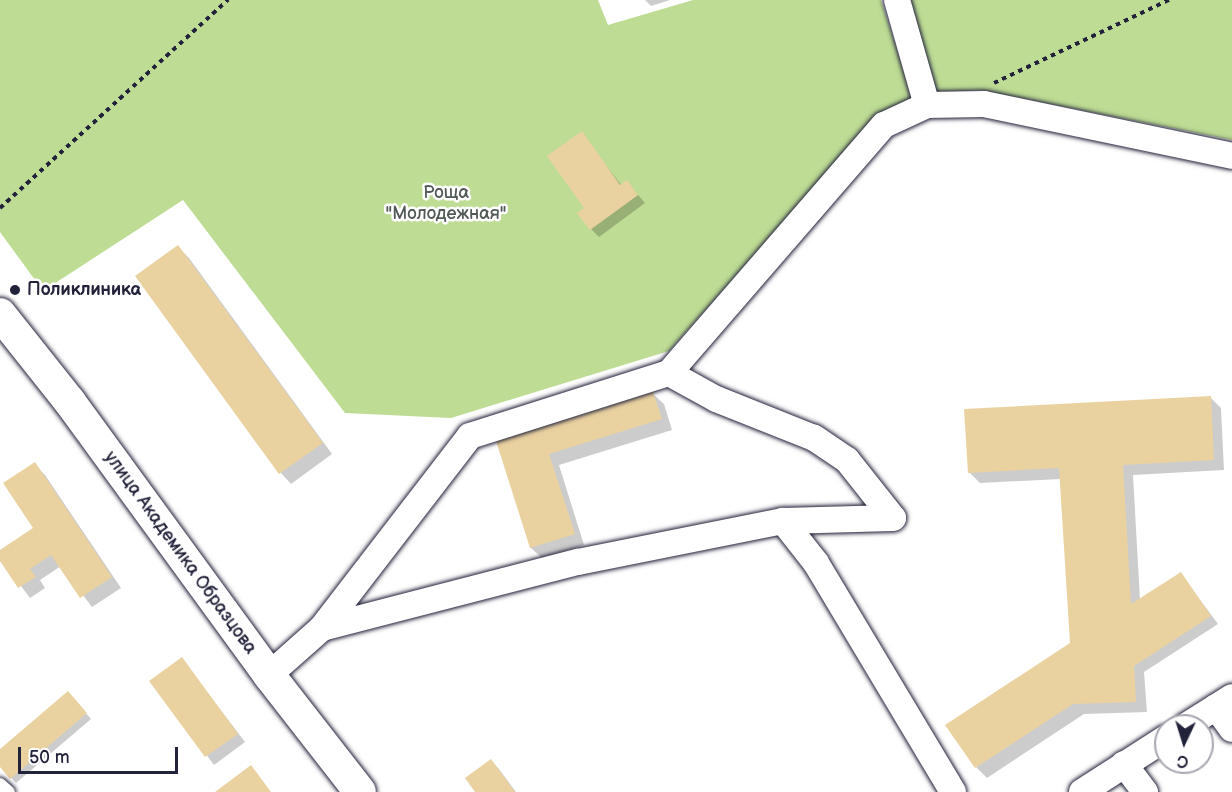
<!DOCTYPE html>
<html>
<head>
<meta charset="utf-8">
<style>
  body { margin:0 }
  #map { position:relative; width:1232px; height:792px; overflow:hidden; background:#fff; font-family:"Balsamiq Sans",sans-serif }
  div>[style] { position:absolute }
  .green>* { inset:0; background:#bedc94 }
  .shadow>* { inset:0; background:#0003 }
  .building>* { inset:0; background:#ead2a0 }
  .path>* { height:4px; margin-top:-2px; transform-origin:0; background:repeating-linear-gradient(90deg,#22223b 0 4.5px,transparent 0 9px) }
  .roads { filter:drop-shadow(0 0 2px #22223b) drop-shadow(0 0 2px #22223b) }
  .service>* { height:12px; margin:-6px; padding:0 6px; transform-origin:6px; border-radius:6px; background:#fff }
  .minor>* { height:26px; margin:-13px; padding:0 13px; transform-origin:13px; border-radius:13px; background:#fff }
  .tertiary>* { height:32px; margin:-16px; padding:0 16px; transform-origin:16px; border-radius:16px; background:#fff }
  .dots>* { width:16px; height:16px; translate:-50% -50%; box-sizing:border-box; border:3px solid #fff; border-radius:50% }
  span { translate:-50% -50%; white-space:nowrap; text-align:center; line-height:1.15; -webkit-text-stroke:5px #fff; paint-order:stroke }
  .park-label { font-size:18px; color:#515a56 }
  .poi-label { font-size:18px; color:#22223b; font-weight:700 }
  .left { translate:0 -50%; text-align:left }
  .street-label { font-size:18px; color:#22223b }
  .north { position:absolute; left:1154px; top:714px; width:60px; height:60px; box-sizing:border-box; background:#fff; border:2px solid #a7a7b1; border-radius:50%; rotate:184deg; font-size:16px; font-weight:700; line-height:24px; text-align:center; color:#22223b }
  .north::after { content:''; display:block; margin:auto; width:21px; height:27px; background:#22223b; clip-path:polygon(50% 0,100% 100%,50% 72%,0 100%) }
  .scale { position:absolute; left:18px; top:747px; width:160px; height:27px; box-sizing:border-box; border:3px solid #22223b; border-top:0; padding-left:8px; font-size:18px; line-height:21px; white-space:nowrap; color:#22223b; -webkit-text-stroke:4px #fff; paint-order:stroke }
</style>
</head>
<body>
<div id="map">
  <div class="green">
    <div style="clip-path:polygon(0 0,598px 0,608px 25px,693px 0,881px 0,914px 103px,874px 119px,669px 351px,451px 418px,345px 413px,183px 200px,43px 291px,0 232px)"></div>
    <div style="clip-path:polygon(909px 0,1232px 0,1232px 140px,980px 90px,934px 93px)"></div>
  </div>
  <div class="shadow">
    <div style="clip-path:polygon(645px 0,670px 0,651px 6px)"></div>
    <div style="clip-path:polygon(581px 133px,622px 186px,627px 182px,645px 203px,599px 237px,591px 229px,586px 208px)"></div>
    <div style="clip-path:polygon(178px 247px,189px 258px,332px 454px,291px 484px,281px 473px,137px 277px)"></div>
    <div style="clip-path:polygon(653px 394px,664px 404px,672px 430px,559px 465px,584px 545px,542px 558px,531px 548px,498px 442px)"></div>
    <div style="clip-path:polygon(1210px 397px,1221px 408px,1224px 470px,1133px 475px,1140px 600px,1181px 574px,1218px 624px,1144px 672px,1147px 712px,1084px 714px,987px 778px,976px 767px,1071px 644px,1061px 479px,980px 483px,969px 472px)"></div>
    <div style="clip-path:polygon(34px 464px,45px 475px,121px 588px,92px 607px,61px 566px,40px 580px,45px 588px,30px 598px,0 558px,0 552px,35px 528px)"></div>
    <div style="clip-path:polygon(182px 659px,245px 742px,214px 765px,151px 681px)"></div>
    <div style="clip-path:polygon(73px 698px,91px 719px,16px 783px,0 765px,0 751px)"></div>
    <div style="clip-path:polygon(491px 761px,499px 769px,516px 792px,477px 792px)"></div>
  </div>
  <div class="building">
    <div style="clip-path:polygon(582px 131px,620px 185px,627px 180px,638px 195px,590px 230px,577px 213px,584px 208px,547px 156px)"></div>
    <div style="clip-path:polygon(178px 245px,323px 443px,279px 474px,135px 276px)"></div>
    <div style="clip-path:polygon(653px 392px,662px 419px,549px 454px,575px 534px,530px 548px,496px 441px)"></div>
    <div style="clip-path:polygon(1211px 396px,1214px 460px,1123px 465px,1131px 604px,1181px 572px,1211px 616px,1134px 666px,1136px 702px,1073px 704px,975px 768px,945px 725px,1070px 643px,1059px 468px,968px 473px,964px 409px)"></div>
    <div style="clip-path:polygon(35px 462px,112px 577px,80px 598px,51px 555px,30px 569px,36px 577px,18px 588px,0 561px,0 550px,33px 528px,3px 483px)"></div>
    <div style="clip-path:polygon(182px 657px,238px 734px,205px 757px,149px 681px)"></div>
    <div style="clip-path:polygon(68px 691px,87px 713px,10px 779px,0 767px,0 749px)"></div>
    <div style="clip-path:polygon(491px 759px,515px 792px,475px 792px,465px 778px)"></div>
    <div style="clip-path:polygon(251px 765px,271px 792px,215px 792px)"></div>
  </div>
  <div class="path">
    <div style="left:994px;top:83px;width:194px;rotate:-25.4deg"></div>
    <div style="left:0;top:208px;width:309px;rotate:-42.4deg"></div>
  </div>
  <div class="roads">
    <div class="service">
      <div style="left:0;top:784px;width:12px;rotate:42deg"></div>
    </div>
    <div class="minor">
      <div style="left:897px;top:0;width:109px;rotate:74.1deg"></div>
      <div style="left:783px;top:521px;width:53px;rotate:51.8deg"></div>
      <div style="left:816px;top:563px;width:267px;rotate:59.1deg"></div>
      <div style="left:322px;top:628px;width:264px;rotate:-14.5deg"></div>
      <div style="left:578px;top:562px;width:209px;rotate:-11.3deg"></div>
      <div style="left:783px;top:521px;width:110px;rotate:-1.6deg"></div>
      <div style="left:893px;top:518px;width:74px;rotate:-128.4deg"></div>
      <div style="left:847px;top:460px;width:40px;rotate:-146deg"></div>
      <div style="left:814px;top:438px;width:105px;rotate:-158.3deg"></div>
      <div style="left:716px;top:399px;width:54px;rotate:-151deg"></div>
      <div style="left:669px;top:373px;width:328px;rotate:-49.1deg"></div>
      <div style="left:884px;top:125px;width:47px;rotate:-24.9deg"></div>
      <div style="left:927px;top:105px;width:57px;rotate:-1deg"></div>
      <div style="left:984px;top:104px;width:253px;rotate:11.8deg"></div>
      <div style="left:269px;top:675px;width:71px;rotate:-41.6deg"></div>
      <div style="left:322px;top:628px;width:242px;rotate:-52.4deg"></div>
      <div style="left:470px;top:436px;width:209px;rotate:-17.6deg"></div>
      <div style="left:1216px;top:707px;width:27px;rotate:54deg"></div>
      <div style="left:1186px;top:726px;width:54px;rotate:-32.2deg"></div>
      <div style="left:1124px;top:764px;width:35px;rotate:53deg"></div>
      <div style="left:1082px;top:792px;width:100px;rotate:-32.7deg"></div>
    </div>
    <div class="tertiary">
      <div style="left:0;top:314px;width:112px;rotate:51.5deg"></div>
      <div style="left:70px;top:402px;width:338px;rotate:53.9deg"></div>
      <div style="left:269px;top:675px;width:148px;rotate:52.1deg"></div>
    </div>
  </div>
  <div class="dots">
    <div style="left:15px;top:290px;background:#22223b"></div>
  </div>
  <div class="park-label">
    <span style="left:446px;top:204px">Роща<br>"Молодежная"</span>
  </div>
  <div class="poi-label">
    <span class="left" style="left:27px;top:290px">Поликлиника</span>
  </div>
  <div class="street-label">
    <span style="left:180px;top:553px;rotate:54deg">улица Академика Образцова</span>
  </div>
  <div class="north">С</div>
  <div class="scale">50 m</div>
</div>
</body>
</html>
